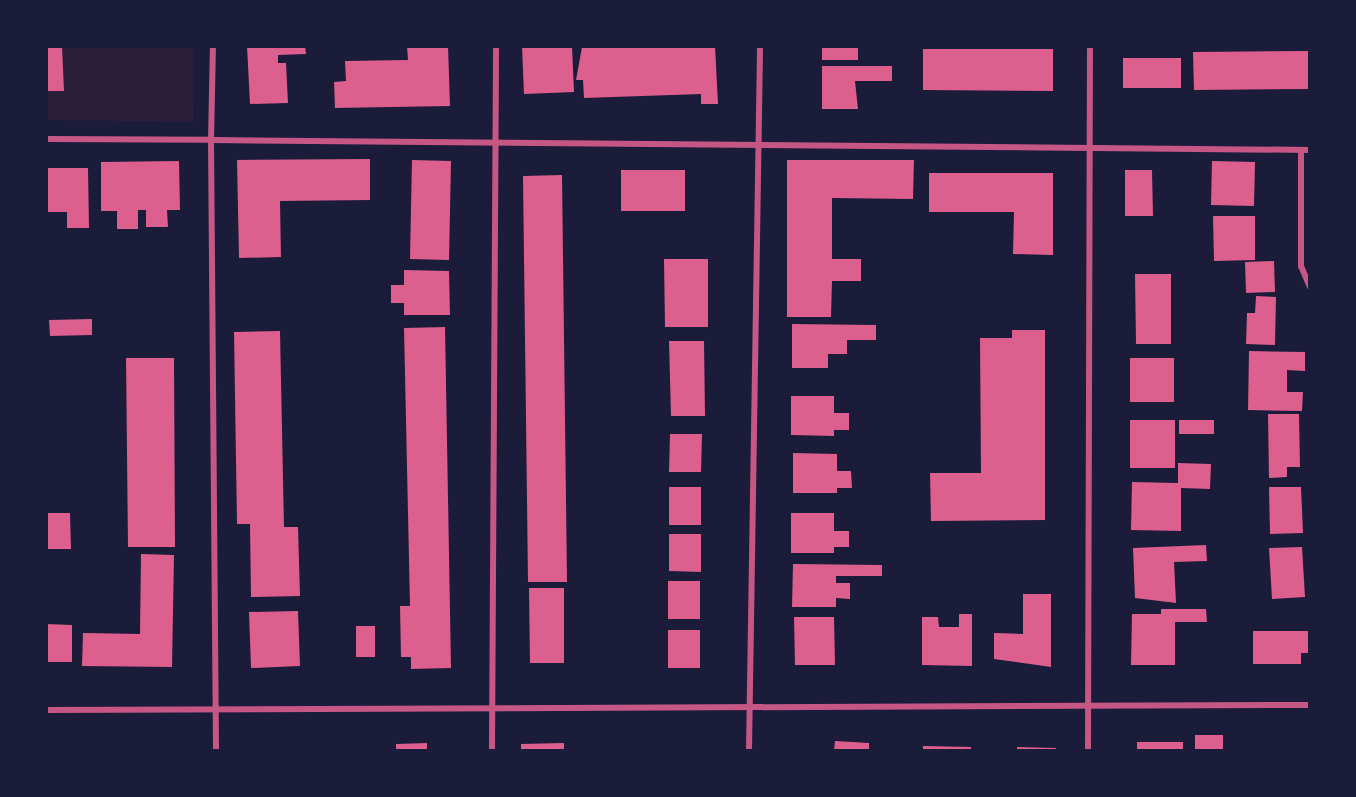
<!DOCTYPE html>
<html>
<head>
<meta charset="utf-8">
<style>
  body { margin:0 }
  #map { position:relative; width:1356px; height:797px; overflow:hidden; background:#1b1b3a; font-family:Helvetica,sans-serif }
  div>[style] { position:absolute }
  .green>* { inset:0; background:#2a1e3b }
  .building>* { inset:0; background:#dd5f8e }
  .minor>* { height:6px; margin:-3px; padding:0 3px; transform-origin:3px; border-radius:3px; background:#c65784 }
  span { translate:-50% -50%; white-space:nowrap; text-align:center; line-height:1.15; -webkit-text-stroke:4.5px #1b1b3a; paint-order:stroke }
  .frame { position:absolute; inset:0; border:48px solid #1b1b3a; pointer-events:none }
</style>
</head>
<body>
<div id="map">
  <div class="green">
    <div style="clip-path:polygon(47px 47px,194px 47px,193px 122px,47px 120px)"></div>
  </div>
  <div class="building">
    <div style="clip-path:polygon(46px 46px,62px 46px,64px 91px,46px 91px)"></div>
    <div style="clip-path:polygon(247px 46px,305px 46px,306px 54px,278px 55px,278px 63px,286px 63px,288px 103px,250px 104px)"></div>
    <div style="clip-path:polygon(407px 46px,448px 46px,450px 106px,335px 108px,334px 82px,346px 81px,345px 61px,408px 60px)"></div>
    <div style="clip-path:polygon(522px 46px,572px 46px,574px 92px,524px 94px)"></div>
    <div style="clip-path:polygon(715px 46px,718px 104px,701px 104px,701px 94px,584px 98px,583px 80px,576px 80px,582px 47px)"></div>
    <div style="clip-path:polygon(822px 46px,858px 47px,858px 60px,822px 60px)"></div>
    <div style="clip-path:polygon(923px 49px,1053px 49px,1053px 91px,923px 90px)"></div>
    <div style="clip-path:polygon(1310px 51px,1310px 89px,1194px 90px,1193px 52px)"></div>
    <div style="clip-path:polygon(1123px 58px,1181px 58px,1181px 88px,1123px 88px)"></div>
    <div style="clip-path:polygon(822px 66px,892px 66px,892px 81px,855px 81px,858px 109px,822px 109px)"></div>
    <div style="clip-path:polygon(370px 159px,370px 200px,280px 201px,281px 257px,239px 258px,237px 160px)"></div>
    <div style="clip-path:polygon(412px 160px,451px 161px,449px 260px,410px 259px)"></div>
    <div style="clip-path:polygon(787px 160px,914px 160px,913px 199px,832px 198px,832px 259px,861px 259px,861px 281px,832px 281px,831px 317px,787px 317px)"></div>
    <div style="clip-path:polygon(179px 161px,180px 210px,167px 210px,168px 227px,146px 227px,146px 210px,138px 210px,138px 229px,117px 229px,117px 211px,101px 211px,101px 162px)"></div>
    <div style="clip-path:polygon(1212px 161px,1255px 162px,1254px 206px,1211px 205px)"></div>
    <div style="clip-path:polygon(46px 168px,88px 168px,89px 228px,67px 228px,67px 212px,46px 212px)"></div>
    <div style="clip-path:polygon(621px 170px,685px 170px,685px 211px,621px 211px)"></div>
    <div style="clip-path:polygon(1125px 170px,1152px 170px,1153px 216px,1125px 216px)"></div>
    <div style="clip-path:polygon(929px 173px,1053px 173px,1053px 255px,1013px 254px,1014px 212px,929px 212px)"></div>
    <div style="clip-path:polygon(562px 175px,567px 582px,528px 582px,523px 176px)"></div>
    <div style="clip-path:polygon(1213px 216px,1255px 216px,1255px 260px,1214px 261px)"></div>
    <div style="clip-path:polygon(664px 259px,708px 259px,708px 327px,665px 327px)"></div>
    <div style="clip-path:polygon(1274px 261px,1275px 292px,1246px 293px,1245px 262px)"></div>
    <div style="clip-path:polygon(404px 270px,449px 271px,450px 315px,404px 315px,404px 303px,391px 303px,391px 285px,404px 285px)"></div>
    <div style="clip-path:polygon(1135px 274px,1171px 274px,1171px 344px,1136px 344px)"></div>
    <div style="clip-path:polygon(1256px 296px,1276px 297px,1275px 345px,1246px 344px,1247px 313px,1255px 313px)"></div>
    <div style="clip-path:polygon(92px 319px,92px 335px,50px 336px,49px 320px)"></div>
    <div style="clip-path:polygon(792px 324px,876px 325px,876px 340px,847px 340px,847px 354px,828px 354px,828px 368px,792px 368px)"></div>
    <div style="clip-path:polygon(445px 327px,451px 668px,411px 669px,411px 657px,401px 657px,400px 606px,410px 606px,404px 328px)"></div>
    <div style="clip-path:polygon(1012px 330px,1045px 330px,1045px 520px,931px 521px,930px 473px,981px 473px,980px 338px,1012px 338px)"></div>
    <div style="clip-path:polygon(280px 331px,284px 527px,298px 527px,300px 596px,251px 597px,250px 524px,237px 524px,234px 332px)"></div>
    <div style="clip-path:polygon(669px 341px,704px 341px,705px 416px,671px 416px)"></div>
    <div style="clip-path:polygon(1249px 351px,1305px 352px,1305px 371px,1287px 370px,1287px 392px,1303px 392px,1302px 411px,1248px 410px)"></div>
    <div style="clip-path:polygon(126px 358px,174px 358px,175px 547px,128px 547px)"></div>
    <div style="clip-path:polygon(1130px 358px,1174px 358px,1174px 402px,1130px 402px)"></div>
    <div style="clip-path:polygon(791px 396px,834px 396px,834px 413px,849px 413px,849px 430px,834px 430px,834px 436px,791px 435px)"></div>
    <div style="clip-path:polygon(1268px 414px,1299px 414px,1300px 467px,1287px 467px,1287px 477px,1269px 478px)"></div>
    <div style="clip-path:polygon(1130px 420px,1175px 420px,1175px 468px,1130px 468px)"></div>
    <div style="clip-path:polygon(1179px 420px,1214px 420px,1214px 434px,1179px 434px)"></div>
    <div style="clip-path:polygon(670px 434px,702px 434px,701px 472px,669px 472px)"></div>
    <div style="clip-path:polygon(793px 453px,837px 454px,837px 471px,851px 471px,852px 488px,837px 488px,837px 493px,793px 493px)"></div>
    <div style="clip-path:polygon(1178px 463px,1211px 464px,1210px 489px,1181px 488px,1181px 531px,1131px 530px,1132px 482px,1178px 483px)"></div>
    <div style="clip-path:polygon(669px 487px,701px 487px,701px 525px,669px 525px)"></div>
    <div style="clip-path:polygon(1269px 487px,1301px 487px,1303px 533px,1270px 534px)"></div>
    <div style="clip-path:polygon(46px 513px,70px 513px,71px 549px,46px 549px)"></div>
    <div style="clip-path:polygon(791px 513px,834px 513px,834px 531px,849px 531px,849px 547px,834px 547px,834px 553px,791px 553px)"></div>
    <div style="clip-path:polygon(669px 534px,701px 534px,701px 572px,669px 571px)"></div>
    <div style="clip-path:polygon(1206px 545px,1207px 561px,1174px 562px,1176px 603px,1135px 598px,1133px 548px)"></div>
    <div style="clip-path:polygon(1302px 547px,1305px 597px,1272px 599px,1269px 548px)"></div>
    <div style="clip-path:polygon(141px 554px,174px 555px,172px 667px,82px 666px,83px 633px,140px 634px)"></div>
    <div style="clip-path:polygon(793px 564px,882px 565px,882px 576px,836px 576px,836px 583px,850px 583px,850px 599px,836px 598px,836px 607px,792px 607px)"></div>
    <div style="clip-path:polygon(668px 581px,700px 581px,700px 619px,668px 619px)"></div>
    <div style="clip-path:polygon(529px 588px,564px 588px,564px 663px,530px 663px)"></div>
    <div style="clip-path:polygon(1023px 594px,1051px 594px,1051px 667px,994px 659px,994px 633px,1023px 634px)"></div>
    <div style="clip-path:polygon(1161px 609px,1206px 609px,1207px 622px,1175px 622px,1175px 665px,1131px 665px,1132px 614px,1161px 614px)"></div>
    <div style="clip-path:polygon(298px 611px,300px 666px,251px 668px,249px 612px)"></div>
    <div style="clip-path:polygon(959px 614px,972px 614px,972px 666px,922px 665px,922px 617px,938px 617px,939px 627px,959px 627px)"></div>
    <div style="clip-path:polygon(794px 617px,834px 617px,835px 665px,795px 665px)"></div>
    <div style="clip-path:polygon(46px 624px,72px 625px,72px 662px,46px 662px)"></div>
    <div style="clip-path:polygon(356px 626px,375px 626px,375px 657px,356px 657px)"></div>
    <div style="clip-path:polygon(668px 630px,700px 630px,700px 668px,668px 668px)"></div>
    <div style="clip-path:polygon(1253px 631px,1310px 631px,1310px 653px,1301px 653px,1301px 664px,1253px 664px)"></div>
    <div style="clip-path:polygon(1195px 735px,1223px 735px,1223px 750px,1195px 750px)"></div>
    <div style="clip-path:polygon(835px 741px,869px 743px,869px 750px,834px 750px)"></div>
    <div style="clip-path:polygon(1137px 742px,1183px 742px,1183px 750px,1137px 750px)"></div>
    <div style="clip-path:polygon(427px 743px,427px 750px,396px 750px,396px 744px)"></div>
    <div style="clip-path:polygon(564px 743px,564px 750px,521px 750px,521px 744px)"></div>
    <div style="clip-path:polygon(923px 746px,971px 747px,971px 750px,923px 750px)"></div>
    <div style="clip-path:polygon(1017px 747px,1056px 748px,1056px 750px,1017px 750px)"></div>
  </div>
  <div class="minor">
    <div style="left:46px;top:139px;width:165px;rotate:0.3deg"></div>
    <div style="left:211px;top:140px;width:94px;rotate:-88.8deg"></div>
    <div style="left:1301px;top:150px;width:116px;rotate:90deg"></div>
    <div style="left:1301px;top:266px;width:23px;rotate:67deg"></div>
    <div style="left:46px;top:710px;width:1264px;rotate:-0.23deg"></div>
    <div style="left:216px;top:750px;width:610px;rotate:-90.47deg"></div>
    <div style="left:211px;top:140px;width:1099px;rotate:0.52deg"></div>
    <div style="left:492px;top:750px;width:704px;rotate:-89.67deg"></div>
    <div style="left:749px;top:750px;width:704px;rotate:-89.1deg"></div>
    <div style="left:1088px;top:750px;width:704px;rotate:-89.84deg"></div>
  </div>
  <div class="frame"></div>
</div>
</body>
</html>
